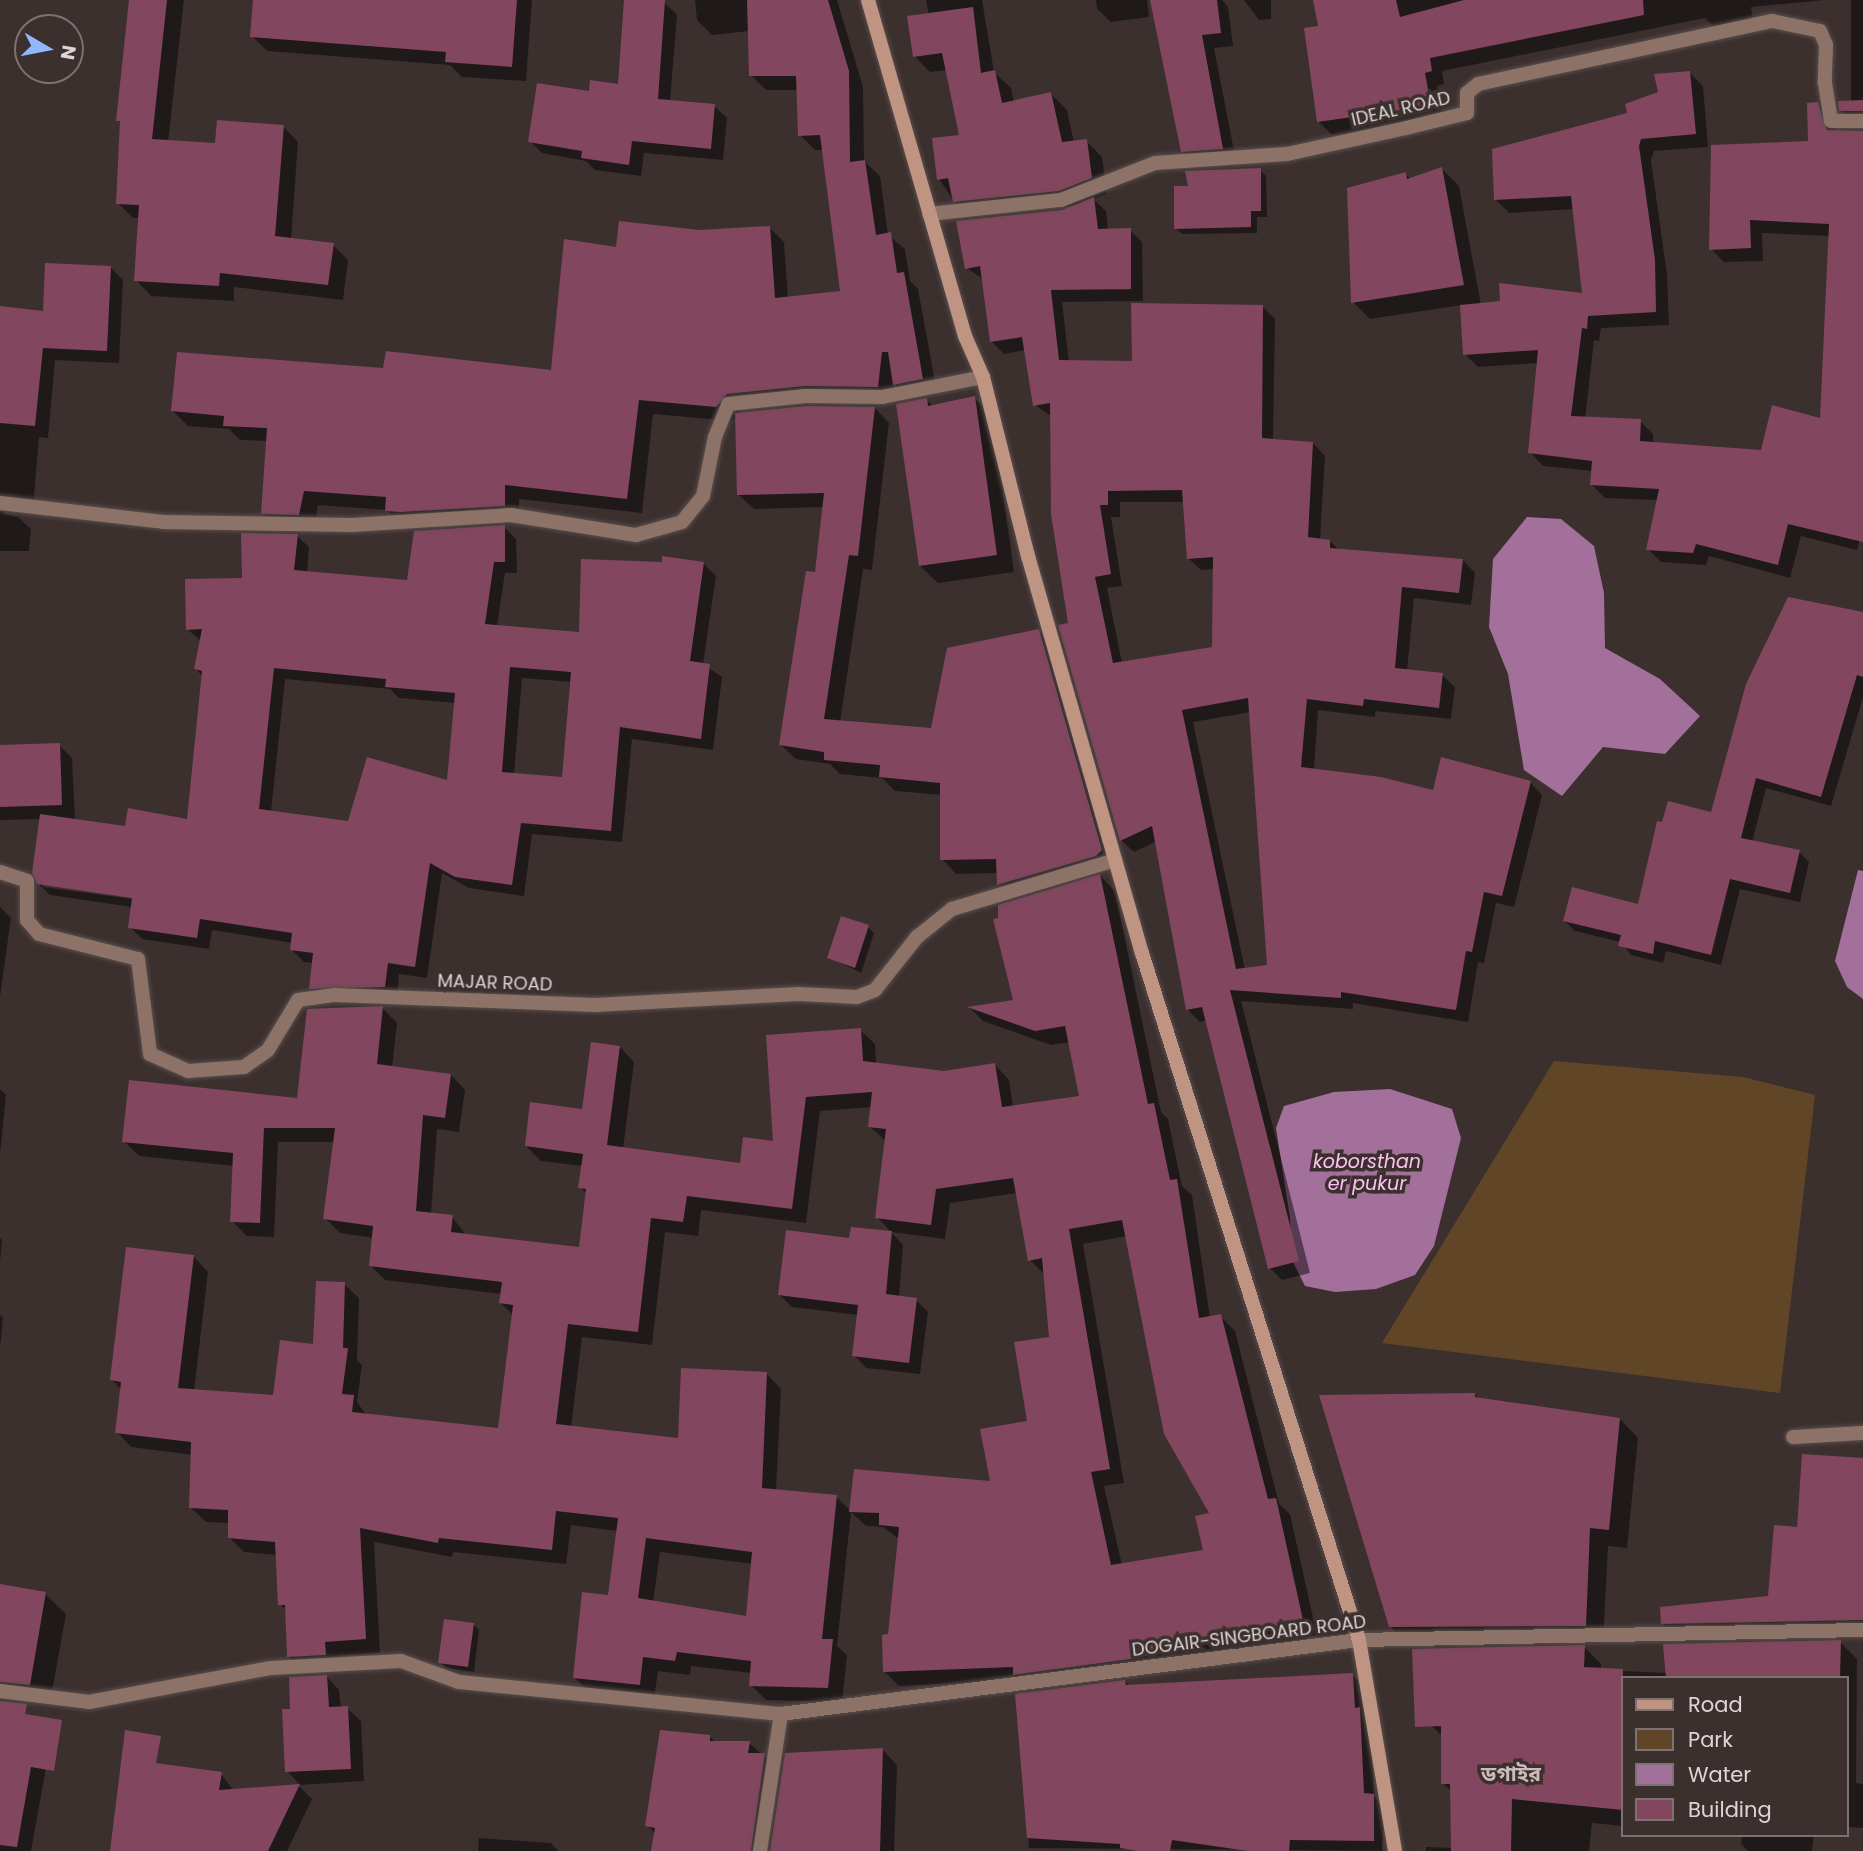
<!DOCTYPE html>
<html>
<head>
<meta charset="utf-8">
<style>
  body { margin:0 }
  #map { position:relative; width:1863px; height:1851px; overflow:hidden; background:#3c302f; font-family:Poppins,"Noto Sans Bengali",sans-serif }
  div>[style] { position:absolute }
  .green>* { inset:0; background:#614527 }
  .water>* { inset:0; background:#a2709a }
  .shadow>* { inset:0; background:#0007 }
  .building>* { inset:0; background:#82475e }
  .roads { filter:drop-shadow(0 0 2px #594e4d) drop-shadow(0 0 2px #594e4d) }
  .street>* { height:14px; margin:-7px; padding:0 7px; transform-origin:7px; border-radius:7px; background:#8d7267 }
  .secondary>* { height:14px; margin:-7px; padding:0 7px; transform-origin:7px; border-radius:7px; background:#c09483 }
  span { translate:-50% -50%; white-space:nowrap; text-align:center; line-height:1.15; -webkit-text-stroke:7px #3c302f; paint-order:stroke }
  .street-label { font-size:18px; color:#ded6d6 }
  .water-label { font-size:19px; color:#fcc0f1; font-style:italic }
  .quarter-label { font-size:21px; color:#cbb; font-weight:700 }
  .legend { position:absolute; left:1621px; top:1676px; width:228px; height:161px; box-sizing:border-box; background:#3c302f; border:2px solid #7d7272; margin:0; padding:9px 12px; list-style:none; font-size:21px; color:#ded6d6 }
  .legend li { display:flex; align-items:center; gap:14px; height:35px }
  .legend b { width:35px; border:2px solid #7d7272 }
  .north { position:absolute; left:14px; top:14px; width:70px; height:70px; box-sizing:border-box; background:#3c302f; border:2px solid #7d7272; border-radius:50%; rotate:100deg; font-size:19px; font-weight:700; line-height:28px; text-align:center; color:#ded6d6 }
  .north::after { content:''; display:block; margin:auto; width:24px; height:32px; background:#93b7fd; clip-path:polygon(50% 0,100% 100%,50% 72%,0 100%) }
</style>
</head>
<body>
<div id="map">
  <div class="green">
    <div style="clip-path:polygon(1554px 1061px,1743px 1077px,1815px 1095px,1780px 1393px,1382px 1343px)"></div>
  </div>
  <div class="water">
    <div style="clip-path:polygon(1527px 517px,1561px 519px,1594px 546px,1604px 593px,1605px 648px,1660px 679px,1700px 716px,1665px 754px,1603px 747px,1562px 796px,1524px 770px,1508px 674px,1489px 627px,1493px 559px)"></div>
    <div style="clip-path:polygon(1858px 870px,1863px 871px,1863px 999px,1847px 987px,1835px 961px)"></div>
    <div style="clip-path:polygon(1390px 1089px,1452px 1109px,1461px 1138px,1434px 1246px,1415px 1275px,1376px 1289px,1335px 1292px,1305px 1286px,1291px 1258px,1290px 1218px,1276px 1128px,1284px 1106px,1334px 1092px)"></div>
  </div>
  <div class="shadow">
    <div style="clip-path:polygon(131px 0,184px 0,168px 142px,217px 145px,283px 126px,298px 142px,291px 240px,333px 245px,348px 260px,343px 300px,234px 287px,234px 301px,151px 296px,136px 280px,140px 218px,133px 218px,118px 203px,122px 124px,118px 120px)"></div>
    <div style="clip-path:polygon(255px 0,532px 0,526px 81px,462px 77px,450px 65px,267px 51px,252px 36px)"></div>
    <div style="clip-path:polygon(626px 0,664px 2px,677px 15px,670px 102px,714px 106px,727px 118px,723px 160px,644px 153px,641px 176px,595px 170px,586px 161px,542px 153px,530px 141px,590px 93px,620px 85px)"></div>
    <div style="clip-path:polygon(695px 0,837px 0,863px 87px,864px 161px,880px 176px,888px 235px,905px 249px,910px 281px,918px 289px,937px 393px,909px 399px,894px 384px,892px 401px,821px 401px,742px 409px,737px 415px,875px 408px,889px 423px,872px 570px,863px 569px,840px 722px,932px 730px,1038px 631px,1053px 645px,1116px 864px,1013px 899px,999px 885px,998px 873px,956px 874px,942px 859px,942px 795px,895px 791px,882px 778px,840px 774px,830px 764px,796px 759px,781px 745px,817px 574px,824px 507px,754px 509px,739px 495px,737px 415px,732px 421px,653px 414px,642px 513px,519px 499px,519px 520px,401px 525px,387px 510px,318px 505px,314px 529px,278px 528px,263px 513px,267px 441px,240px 440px,229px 429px,188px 426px,173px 411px,385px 370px,553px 372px,617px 249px,699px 232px,769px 227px,784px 242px,788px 298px,842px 293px,824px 150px,815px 150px,800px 135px,798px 90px,766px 90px,751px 75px,749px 31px,712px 35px,697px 20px)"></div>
    <div style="clip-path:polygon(evenodd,926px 0,982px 0,994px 72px,1011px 88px,1014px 103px,1051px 94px,1067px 110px,1074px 142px,1086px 141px,1102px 157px,1107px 194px,1093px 199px,1106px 211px,1108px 230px,1130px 230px,1142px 242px,1143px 301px,1062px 302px,1069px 362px,1134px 362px,1263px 307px,1275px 319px,1273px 441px,1313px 443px,1325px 456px,1320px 540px,1330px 541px,1339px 550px,1463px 560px,1475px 573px,1471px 605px,1414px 598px,1407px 671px,1442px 675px,1455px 687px,1451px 719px,1375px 711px,1375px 717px,1318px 710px,1314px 770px,1434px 792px,1530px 782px,1542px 795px,1514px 907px,1496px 903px,1484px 963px,1478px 962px,1468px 1022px,1353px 1003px,1353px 1009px,1241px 1001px,1310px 1273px,1282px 1280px,1270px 1268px,1207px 1020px,1200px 1022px,1187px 1009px,1157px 841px,1134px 852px,1121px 840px,1070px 624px,1051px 416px,1035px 405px,1026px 350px,1004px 354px,991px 341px,984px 280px,967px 268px,1072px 206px,970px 217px,954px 201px,939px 179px,961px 136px,947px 70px,930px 72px,914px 56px,929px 15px,926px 0,1120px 502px,1184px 502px,1188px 558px,1201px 570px,1215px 569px,1214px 648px,1122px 663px,1107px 588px,1122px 586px,1111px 517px,1120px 517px,1120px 502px,926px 0,1251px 712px,1268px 966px,1245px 970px,1193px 722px,1251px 712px)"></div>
    <div style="clip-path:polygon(1096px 0,1147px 0,1149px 17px,1111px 22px,1097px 9px)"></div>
    <div style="clip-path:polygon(1164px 0,1222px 0,1228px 7px,1233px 46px,1214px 48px,1236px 161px,1197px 164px,1183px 151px)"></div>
    <div style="clip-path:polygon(1244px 0,1271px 0,1271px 19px,1259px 20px)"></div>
    <div style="clip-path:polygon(1315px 0,1825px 0,1751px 7px,1753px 20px,1713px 26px,1705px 18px,1442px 71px,1444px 84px,1437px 86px,1443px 118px,1332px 135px,1318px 121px,1320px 27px)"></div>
    <div style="clip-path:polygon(1851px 0,1863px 0,1863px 124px,1854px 124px,1841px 111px,1851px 102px)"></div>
    <div style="clip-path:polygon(1690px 73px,1703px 86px,1708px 147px,1654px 151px,1651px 160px,1667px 275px,1669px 325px,1601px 328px,1599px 341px,1594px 340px,1585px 419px,1640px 421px,1653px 434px,1653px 444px,1762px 451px,1822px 420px,1831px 236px,1762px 233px,1763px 261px,1724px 262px,1711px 249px,1810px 143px,1818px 104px,1831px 117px,1836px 132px,1863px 132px,1863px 528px,1857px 550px,1801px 536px,1790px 578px,1709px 556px,1706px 565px,1661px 562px,1648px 549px,1658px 500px,1605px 498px,1592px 485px,1593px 471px,1543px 466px,1530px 452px,1538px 363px,1478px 367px,1465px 354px,1462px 305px,1370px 319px,1353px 302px,1405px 174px,1411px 179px,1442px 169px,1459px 186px,1481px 305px,1584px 295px,1574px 209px,1509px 213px,1496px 200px)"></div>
    <div style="clip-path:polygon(1260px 170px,1266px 176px,1267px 217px,1257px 217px,1257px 233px,1182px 234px,1175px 228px,1190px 187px)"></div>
    <div style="clip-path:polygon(111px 268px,123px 280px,119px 363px,55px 360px,48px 438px,39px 437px,33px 508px,10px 506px,3px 514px,18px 517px,31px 529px,29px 551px,0 551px,0 308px,44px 313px)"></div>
    <div style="clip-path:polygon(974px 398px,992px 415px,1014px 572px,938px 583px,920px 566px,926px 400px,933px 406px)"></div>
    <div style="clip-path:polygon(evenodd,504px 527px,516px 539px,517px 573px,505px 573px,497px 626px,581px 633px,704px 564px,716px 576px,703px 664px,722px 677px,713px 750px,632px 739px,622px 842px,532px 834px,524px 896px,469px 888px,442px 873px,427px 978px,399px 974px,397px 999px,323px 1000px,311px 988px,313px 963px,304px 962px,292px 950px,293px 943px,212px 930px,209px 949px,142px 939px,130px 927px,132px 907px,50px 895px,38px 883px,41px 819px,0 820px,0 747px,59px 745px,72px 758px,75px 820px,127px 828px,189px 821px,203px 677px,196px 669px,201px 641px,187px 629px,297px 536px,309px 547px,307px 573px,409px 582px,504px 527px,522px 678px,572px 682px,564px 779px,514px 775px,522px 678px,504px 527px,285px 679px,390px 689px,399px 698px,456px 703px,448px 782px,349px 823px,271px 812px,285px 679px,504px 527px,43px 883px,141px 897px,140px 900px,43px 887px,43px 883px)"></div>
    <div style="clip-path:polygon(1863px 615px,1863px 697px,1831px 806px,1766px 788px,1752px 842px,1799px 852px,1809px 862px,1800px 902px,1740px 889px,1721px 965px,1666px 951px,1663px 963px,1631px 955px,1621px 942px,1575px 931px,1565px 921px,1639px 906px)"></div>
    <div style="clip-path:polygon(evenodd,1100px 876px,1115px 891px,1161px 1112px,1168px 1119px,1182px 1186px,1192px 1195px,1210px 1318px,1220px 1316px,1235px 1331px,1279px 1504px,1290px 1514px,1317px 1635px,1147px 1674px,899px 1686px,884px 1671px,900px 1540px,883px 1527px,866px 1526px,851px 1512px,837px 1646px,847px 1655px,842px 1702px,766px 1700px,751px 1685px,752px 1673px,691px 1666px,690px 1675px,658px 1671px,654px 1699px,589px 1692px,574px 1677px,610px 1597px,618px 1531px,571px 1525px,566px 1564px,453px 1552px,452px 1557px,374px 1542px,380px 1653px,339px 1656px,339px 1670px,304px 1671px,289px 1657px,287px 1611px,280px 1604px,278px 1555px,244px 1552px,230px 1538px,230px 1523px,206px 1522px,191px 1508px,193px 1455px,131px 1447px,117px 1432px,122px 1390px,112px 1380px,194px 1257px,208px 1272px,194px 1391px,275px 1397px,315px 1346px,344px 1284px,359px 1298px,357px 1360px,362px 1365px,357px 1402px,367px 1416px,499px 1430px,514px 1316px,501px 1303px,502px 1294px,385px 1280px,370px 1265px,374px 1238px,340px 1233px,325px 1218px,335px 1142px,278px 1142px,274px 1237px,247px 1236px,232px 1221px,234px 1166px,139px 1156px,124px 1141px,299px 1100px,382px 1008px,397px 1023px,392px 1068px,451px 1075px,465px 1090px,459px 1132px,437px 1129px,431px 1214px,452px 1217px,466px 1235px,581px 1249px,587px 1194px,580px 1187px,583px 1166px,541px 1161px,526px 1146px,583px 1111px,620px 1047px,634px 1062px,623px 1149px,742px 1165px,775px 1143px,768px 1037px,860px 1030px,875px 1044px,876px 1064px,945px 1072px,995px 1065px,1009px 1080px,1013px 1107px,1081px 1097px,1070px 1042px,1051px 1045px,983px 1021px,970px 1008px,1015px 1001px,1100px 876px,872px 1107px,869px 1126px,886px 1141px,877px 1217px,891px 1232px,945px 1239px,950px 1203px,1017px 1193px,1030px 1260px,1044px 1274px,1051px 1338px,1029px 1423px,992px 1483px,851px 1511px,836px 1497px,776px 1491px,781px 1389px,767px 1374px,680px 1440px,571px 1428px,582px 1337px,652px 1345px,665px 1232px,698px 1236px,701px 1210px,806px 1223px,820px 1111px,872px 1107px,1100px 876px,1127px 1236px,1212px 1514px,1205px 1552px,1122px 1565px,1104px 1486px,1124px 1483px,1083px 1244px,1127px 1236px,1100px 876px,660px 1552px,753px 1564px,748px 1618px,653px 1602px,660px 1552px)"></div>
    <div style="clip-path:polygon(0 907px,11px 918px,0 997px)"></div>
    <div style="clip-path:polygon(868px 927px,874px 933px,861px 973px,829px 957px)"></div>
    <div style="clip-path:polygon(0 1089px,6px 1095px,0 1155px)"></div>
    <div style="clip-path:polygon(891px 1232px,903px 1245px,899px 1297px,916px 1300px,928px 1312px,920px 1374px,866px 1368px,854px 1355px,859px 1315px,792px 1307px,780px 1295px,851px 1240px)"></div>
    <div style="clip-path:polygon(0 1238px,2px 1240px,0 1262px)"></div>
    <div style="clip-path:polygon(0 1315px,3px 1318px,0 1348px)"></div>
    <div style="clip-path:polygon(1475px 1394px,1480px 1400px,1620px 1419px,1638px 1438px,1627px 1548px,1608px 1546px,1603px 1643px,1409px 1645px,1390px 1626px)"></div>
    <div style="clip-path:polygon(1863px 1462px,1863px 1630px,1674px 1635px,1663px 1624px,1770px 1598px,1799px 1528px)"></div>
    <div style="clip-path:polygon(0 1586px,45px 1594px,66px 1614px,50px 1703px,0 1694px)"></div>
    <div style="clip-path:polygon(473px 1624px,479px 1630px,474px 1672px,446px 1668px,440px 1662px)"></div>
    <div style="clip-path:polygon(1840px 1642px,1857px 1659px,1856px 1783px,1863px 1784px,1863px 1828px,1847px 1827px,1847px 1678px,1623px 1678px,1623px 1826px,1592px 1823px,1589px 1851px,1426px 1851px,1426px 1847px,1453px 1848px,1452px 1792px,1443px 1783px,1443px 1737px,1432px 1726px,1584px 1647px,1601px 1664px,1601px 1670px,1668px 1673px)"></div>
    <div style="clip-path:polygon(1352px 1675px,1363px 1685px,1370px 1720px,1374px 1796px,1384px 1806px,1382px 1851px,1029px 1848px,1017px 1695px,1125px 1681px,1130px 1687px)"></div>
    <div style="clip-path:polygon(326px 1676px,339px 1690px,341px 1708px,347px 1708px,361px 1721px,364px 1781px,300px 1785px,287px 1771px,292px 1710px)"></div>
    <div style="clip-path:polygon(709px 1736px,716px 1743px,749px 1743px,779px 1769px,767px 1851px,653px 1851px,656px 1834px,647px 1825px)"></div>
    <div style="clip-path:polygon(0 1738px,48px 1757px,31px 1851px,0 1851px)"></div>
    <div style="clip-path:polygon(883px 1750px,897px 1765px,894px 1851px,772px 1851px)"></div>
    <div style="clip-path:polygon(127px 1758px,221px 1774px,234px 1791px,299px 1786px,312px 1799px,287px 1851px,112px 1851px)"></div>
    <div style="clip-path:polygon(1725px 1835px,1814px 1835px,1812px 1851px,1748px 1851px,1741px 1844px,1742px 1837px)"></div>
    <div style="clip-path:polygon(479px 1838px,551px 1843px,558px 1851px,478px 1851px)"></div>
  </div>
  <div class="building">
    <div style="clip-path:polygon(129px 0,167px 0,152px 139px,215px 143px,217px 120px,284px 125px,275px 236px,334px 243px,328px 285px,220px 273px,219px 286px,134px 281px,139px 205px,116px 204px,120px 121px,116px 121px)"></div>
    <div style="clip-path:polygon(253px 0,517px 0,512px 67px,445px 62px,446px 52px,250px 37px)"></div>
    <div style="clip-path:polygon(624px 0,665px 0,658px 99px,715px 104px,711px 149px,632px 141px,629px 165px,581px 158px,582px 151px,528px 142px,537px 83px,589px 91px,590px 80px,618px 84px)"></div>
    <div style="clip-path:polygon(747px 0,828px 0,849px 71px,850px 162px,865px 160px,876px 235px,891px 232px,897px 273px,904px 272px,923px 379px,893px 385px,888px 352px,882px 352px,878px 387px,805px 386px,727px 394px,716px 407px,639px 400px,627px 499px,505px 485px,505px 506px,400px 512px,385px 511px,386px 497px,304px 491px,299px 515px,261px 514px,267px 428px,223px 426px,224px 416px,171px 411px,177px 352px,383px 368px,386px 351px,551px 370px,564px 239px,616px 247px,619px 221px,699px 230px,770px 226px,775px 298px,840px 291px,820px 135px,798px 136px,796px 76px,749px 76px)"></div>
    <div style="clip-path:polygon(1150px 0,1217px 0,1221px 33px,1202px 35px,1223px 149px,1181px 152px)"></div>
    <div style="clip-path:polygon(1313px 0,1396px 0,1400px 17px,1464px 0,1643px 0,1644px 15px,1430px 58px,1432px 71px,1425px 73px,1431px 106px,1317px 122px,1304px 28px,1318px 26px)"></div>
    <div style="clip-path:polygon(973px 7px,981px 73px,995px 70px,1002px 103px,1051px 92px,1062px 142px,1087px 139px,1092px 178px,1059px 191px,953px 202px,948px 178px,937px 180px,932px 138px,959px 135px,942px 53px,913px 57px,907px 16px)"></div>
    <div style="clip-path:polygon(1690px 71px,1696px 134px,1641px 139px,1639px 146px,1655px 260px,1656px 312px,1588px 316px,1587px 329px,1582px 328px,1571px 416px,1641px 419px,1640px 441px,1761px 450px,1772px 405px,1820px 418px,1829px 224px,1750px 220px,1751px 248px,1709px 250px,1711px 145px,1808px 141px,1807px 103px,1818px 102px,1827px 130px,1863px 131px,1863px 542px,1788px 524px,1778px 565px,1696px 544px,1693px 553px,1646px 550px,1659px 489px,1590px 485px,1592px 461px,1528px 453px,1538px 350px,1463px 355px,1460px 305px,1500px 301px,1499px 283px,1582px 293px,1571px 196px,1494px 200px,1492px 149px,1627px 113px,1625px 104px,1658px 92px,1654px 74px)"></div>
    <div style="clip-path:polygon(1863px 100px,1863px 111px,1839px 111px,1838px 101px)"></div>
    <div style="clip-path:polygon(1442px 167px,1464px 285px,1351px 303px,1347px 188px,1406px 172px,1407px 179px)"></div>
    <div style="clip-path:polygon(1261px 168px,1261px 211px,1251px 211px,1251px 227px,1174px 229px,1174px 186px,1188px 186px,1185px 171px)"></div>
    <div style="clip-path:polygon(evenodd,1094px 197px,1098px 229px,1131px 228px,1131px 289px,1051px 290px,1059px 360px,1132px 361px,1131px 303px,1263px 305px,1262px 438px,1313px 442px,1308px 537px,1330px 540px,1330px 548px,1463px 559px,1459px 593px,1402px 587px,1395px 668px,1443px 673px,1439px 708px,1364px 699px,1363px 706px,1307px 699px,1301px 767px,1381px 777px,1433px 790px,1441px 757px,1531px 781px,1502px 896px,1484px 892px,1472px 952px,1466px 951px,1456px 1010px,1341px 992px,1341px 998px,1230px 990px,1299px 1261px,1268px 1269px,1202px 1007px,1186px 1010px,1152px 826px,1120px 841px,1058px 625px,1068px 623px,1051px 514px,1050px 403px,1033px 406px,1022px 337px,990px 342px,980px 266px,965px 269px,956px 221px,1062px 210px,1094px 197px,1182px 490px,1187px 559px,1213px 557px,1212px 647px,1113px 663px,1095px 577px,1111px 574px,1100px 505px,1108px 505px,1108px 491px,1182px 490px,1094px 197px,1248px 698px,1267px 965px,1236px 969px,1182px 710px,1248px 698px)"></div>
    <div style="clip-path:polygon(45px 263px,111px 266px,107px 351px,43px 348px,35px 426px,0 423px,0 306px,43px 311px)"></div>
    <div style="clip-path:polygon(975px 396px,997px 555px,919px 566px,896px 404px,927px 398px,928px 406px)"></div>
    <div style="clip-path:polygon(806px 406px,875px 407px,858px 556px,849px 555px,824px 719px,931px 728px,947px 648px,1039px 629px,1102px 850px,1096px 856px,997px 885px,996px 859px,940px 860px,940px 783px,879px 777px,880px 765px,824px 760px,824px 752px,779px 745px,806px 571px,815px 572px,824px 493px,737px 495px,735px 413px)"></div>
    <div style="clip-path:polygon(evenodd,505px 525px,505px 562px,494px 562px,485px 624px,579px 632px,581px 559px,662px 562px,662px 556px,704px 562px,690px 661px,710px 664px,701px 739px,620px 727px,611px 831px,521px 823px,512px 885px,455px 877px,430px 863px,415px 967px,388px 963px,385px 987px,309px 989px,313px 953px,290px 950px,292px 933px,200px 919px,197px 938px,128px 928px,132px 898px,37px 884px,32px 873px,40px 814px,125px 826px,128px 808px,187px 819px,202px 671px,194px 669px,202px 629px,186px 630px,185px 579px,242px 578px,241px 533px,298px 534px,294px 570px,407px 580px,414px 531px,505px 525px,510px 667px,571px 672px,562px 777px,502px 772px,510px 667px,505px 525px,274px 668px,386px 679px,385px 687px,455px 693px,447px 780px,367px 757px,348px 821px,259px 809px,274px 668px)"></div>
    <div style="clip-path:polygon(1788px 597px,1863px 612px,1863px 677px,1857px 675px,1821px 797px,1756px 778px,1741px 838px,1800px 850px,1790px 893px,1730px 879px,1711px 955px,1655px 941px,1653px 954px,1618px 946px,1621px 935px,1563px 921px,1572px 887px,1638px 904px,1657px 821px,1662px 822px,1668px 801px,1711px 812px,1746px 684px)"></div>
    <div style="clip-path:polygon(60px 743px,62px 805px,0 807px,0 745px)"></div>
    <div style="clip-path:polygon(evenodd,1100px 874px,1148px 1104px,1154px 1103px,1170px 1180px,1177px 1179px,1199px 1318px,1221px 1314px,1268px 1499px,1276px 1498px,1303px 1620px,1131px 1659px,1013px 1675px,1013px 1667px,883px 1672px,882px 1635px,888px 1634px,899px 1527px,879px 1525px,879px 1513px,849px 1512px,854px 1469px,990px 1481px,980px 1429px,1027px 1421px,1014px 1342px,1049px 1337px,1042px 1258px,1028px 1261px,1013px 1178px,936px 1189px,931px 1225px,875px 1218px,886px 1129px,868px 1127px,872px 1092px,806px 1097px,792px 1209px,687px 1196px,683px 1222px,651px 1218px,638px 1332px,568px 1324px,556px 1424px,678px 1438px,681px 1368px,767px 1372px,762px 1488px,837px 1495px,822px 1639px,833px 1639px,828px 1688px,749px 1686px,751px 1661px,677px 1652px,675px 1661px,643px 1657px,640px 1685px,573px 1678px,582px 1592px,608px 1595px,618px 1518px,556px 1511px,552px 1550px,439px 1538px,438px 1543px,360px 1528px,366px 1639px,325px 1642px,326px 1655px,287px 1657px,285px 1605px,278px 1605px,275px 1542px,228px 1538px,228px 1510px,189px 1508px,191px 1442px,115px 1433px,121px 1382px,110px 1380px,126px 1247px,194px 1255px,178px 1388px,273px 1395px,280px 1340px,313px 1344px,316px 1281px,345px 1282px,343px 1348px,348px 1348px,342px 1394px,354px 1395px,352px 1412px,498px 1428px,513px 1305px,499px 1303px,502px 1282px,369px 1266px,373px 1226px,323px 1219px,335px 1128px,264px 1128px,260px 1223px,230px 1222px,233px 1153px,122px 1142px,129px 1080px,297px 1098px,307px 1009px,383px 1006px,377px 1064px,451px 1074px,445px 1118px,423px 1115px,416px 1211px,453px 1215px,451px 1232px,579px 1247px,586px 1189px,578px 1188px,583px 1154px,525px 1146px,530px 1102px,582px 1109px,591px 1042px,620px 1046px,607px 1145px,740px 1163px,743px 1137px,773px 1141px,766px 1035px,861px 1028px,863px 1061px,944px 1071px,995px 1063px,1002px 1107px,1079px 1096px,1065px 1026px,1035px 1031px,967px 1007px,1013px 1000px,993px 919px,998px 918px,998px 905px,1100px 874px,1122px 1220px,1164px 1434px,1209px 1513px,1195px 1516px,1203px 1550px,1111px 1565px,1091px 1472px,1110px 1469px,1069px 1229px,1122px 1220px,1100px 874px,646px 1538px,752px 1552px,746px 1616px,638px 1598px,646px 1538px)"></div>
    <div style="clip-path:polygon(841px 916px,869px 925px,855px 968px,827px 958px)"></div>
    <div style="clip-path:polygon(851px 1227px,892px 1231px,886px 1294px,917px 1298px,909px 1363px,852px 1356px,858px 1305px,778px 1295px,786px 1230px,849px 1238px)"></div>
    <div style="clip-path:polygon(1475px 1393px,1475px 1397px,1620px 1418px,1609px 1530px,1590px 1528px,1586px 1626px,1389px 1627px,1319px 1395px)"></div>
    <div style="clip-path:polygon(1802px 1454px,1863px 1458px,1863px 1620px,1661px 1624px,1660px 1607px,1768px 1596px,1774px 1525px,1797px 1527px)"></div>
    <div style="clip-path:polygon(0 1584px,46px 1592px,30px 1685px,0 1682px)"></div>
    <div style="clip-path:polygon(444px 1619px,474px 1623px,468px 1667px,438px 1663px)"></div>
    <div style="clip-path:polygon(1841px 1640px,1840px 1678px,1666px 1678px,1663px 1644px)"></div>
    <div style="clip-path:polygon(1585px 1645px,1584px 1667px,1623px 1669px,1623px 1810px,1512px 1799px,1511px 1851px,1451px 1851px,1450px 1784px,1441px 1784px,1441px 1726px,1415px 1727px,1412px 1649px)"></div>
    <div style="clip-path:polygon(1353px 1673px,1355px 1708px,1360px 1707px,1364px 1793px,1374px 1794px,1374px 1841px,1290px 1840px,1289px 1851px,1248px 1851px,1172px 1840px,1170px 1851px,1138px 1851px,1120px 1848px,1120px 1844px,1027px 1838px,1015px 1694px,1125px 1680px,1126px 1685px)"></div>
    <div style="clip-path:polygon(327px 1675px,329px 1707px,348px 1706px,351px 1769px,285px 1772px,282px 1709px,290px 1709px,289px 1677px)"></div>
    <div style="clip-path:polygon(0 1701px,27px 1704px,25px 1714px,62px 1720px,54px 1771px,31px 1767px,17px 1847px,0 1845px)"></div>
    <div style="clip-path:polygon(125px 1730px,161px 1736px,156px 1763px,222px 1772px,219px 1790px,300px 1784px,268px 1851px,110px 1851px)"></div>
    <div style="clip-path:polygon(660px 1730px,710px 1735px,710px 1741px,750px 1741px,748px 1753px,765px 1753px,751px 1851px,651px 1851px,655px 1828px,645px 1826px)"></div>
    <div style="clip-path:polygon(883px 1748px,880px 1851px,770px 1851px,785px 1753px)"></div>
  </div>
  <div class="roads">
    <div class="street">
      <div style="left:929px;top:214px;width:133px;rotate:-6.1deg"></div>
      <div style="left:1061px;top:200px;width:101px;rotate:-21.5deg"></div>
      <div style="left:1155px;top:163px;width:132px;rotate:-3.9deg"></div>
      <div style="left:1287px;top:154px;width:122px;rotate:-12.3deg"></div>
      <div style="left:1406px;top:128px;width:63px;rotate:-13.8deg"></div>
      <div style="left:1467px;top:113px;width:20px;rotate:-90deg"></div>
      <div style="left:1467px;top:93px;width:14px;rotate:-39deg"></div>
      <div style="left:1478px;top:84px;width:301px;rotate:-12.1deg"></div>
      <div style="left:1772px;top:21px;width:49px;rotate:11.8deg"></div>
      <div style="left:1820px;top:31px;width:15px;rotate:67deg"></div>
      <div style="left:1826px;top:45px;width:38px;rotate:92deg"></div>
      <div style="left:1825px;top:83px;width:38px;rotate:81deg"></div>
      <div style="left:1831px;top:121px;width:32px"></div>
      <div style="left:0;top:503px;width:164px;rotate:6.6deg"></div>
      <div style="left:163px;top:522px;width:189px;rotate:0.9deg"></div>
      <div style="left:352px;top:525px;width:159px;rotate:-3.6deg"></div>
      <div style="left:511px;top:515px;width:127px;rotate:9.1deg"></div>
      <div style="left:636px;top:535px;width:48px;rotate:-15.8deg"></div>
      <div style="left:682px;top:522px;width:33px;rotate:-51deg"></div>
      <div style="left:703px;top:496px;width:60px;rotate:-78.5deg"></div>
      <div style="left:715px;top:437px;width:35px;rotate:-68deg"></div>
      <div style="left:728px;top:404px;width:78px;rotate:-5.9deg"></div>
      <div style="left:806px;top:396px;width:76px;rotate:0.8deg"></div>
      <div style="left:882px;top:397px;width:103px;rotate:-11.2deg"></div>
      <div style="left:0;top:872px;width:28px;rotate:18deg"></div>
      <div style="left:27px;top:881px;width:39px;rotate:90deg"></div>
      <div style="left:27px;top:920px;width:18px;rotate:49deg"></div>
      <div style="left:39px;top:934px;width:102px;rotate:14.2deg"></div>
      <div style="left:138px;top:959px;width:96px;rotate:82.8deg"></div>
      <div style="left:150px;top:1054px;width:42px;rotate:24.1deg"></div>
      <div style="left:188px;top:1071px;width:56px;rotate:-4.1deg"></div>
      <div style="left:244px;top:1067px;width:29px;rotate:-35deg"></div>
      <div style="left:268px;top:1050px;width:58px;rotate:-59deg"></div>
      <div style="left:298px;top:1000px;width:37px;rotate:-8deg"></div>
      <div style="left:335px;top:995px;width:260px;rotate:2.2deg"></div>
      <div style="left:595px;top:1005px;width:203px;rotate:-3.1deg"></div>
      <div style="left:798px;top:994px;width:59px;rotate:2.9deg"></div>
      <div style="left:857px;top:997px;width:19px;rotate:-21deg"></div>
      <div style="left:875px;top:990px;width:68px;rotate:-51.6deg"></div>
      <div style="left:917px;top:937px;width:45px;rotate:-38.7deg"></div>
      <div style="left:952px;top:909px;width:170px;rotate:-16.7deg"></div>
      <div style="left:1793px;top:1437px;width:70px;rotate:-3.3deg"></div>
      <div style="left:0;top:1691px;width:90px;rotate:7deg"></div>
      <div style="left:89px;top:1702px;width:185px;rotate:-10.6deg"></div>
      <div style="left:271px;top:1668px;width:130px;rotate:-3.1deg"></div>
      <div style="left:401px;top:1661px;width:62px;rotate:19.9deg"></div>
      <div style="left:459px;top:1682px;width:324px;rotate:5.7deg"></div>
      <div style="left:760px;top:1851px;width:139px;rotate:-81.3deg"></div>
      <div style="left:781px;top:1714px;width:583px;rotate:-7.3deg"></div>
      <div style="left:1359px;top:1640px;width:504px;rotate:-1.14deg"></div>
    </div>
    <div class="secondary">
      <div style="left:868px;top:0;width:350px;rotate:73.9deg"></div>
      <div style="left:965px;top:336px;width:45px;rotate:66.3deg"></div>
      <div style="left:983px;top:377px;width:185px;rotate:75.9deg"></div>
      <div style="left:1028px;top:556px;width:413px;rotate:74deg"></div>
      <div style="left:1142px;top:953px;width:720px;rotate:72.47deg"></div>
      <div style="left:1359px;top:1640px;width:214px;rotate:80.3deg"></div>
    </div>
  </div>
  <div class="street-label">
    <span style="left:1401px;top:109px;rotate:-13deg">IDEAL ROAD</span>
    <span style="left:495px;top:983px;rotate:2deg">MAJAR ROAD</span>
    <span style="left:1249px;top:1636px;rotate:-7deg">DOGAIR-SINGBOARD ROAD</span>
  </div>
  <div class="water-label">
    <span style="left:1367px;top:1173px">koborsthan<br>er pukur</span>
  </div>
  <div class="quarter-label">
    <span style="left:1511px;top:1774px">ডগাইর</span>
  </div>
  <ul class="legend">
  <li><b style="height:9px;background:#c09483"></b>Road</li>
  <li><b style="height:19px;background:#614527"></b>Park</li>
  <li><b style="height:19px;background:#a2709a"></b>Water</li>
  <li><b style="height:19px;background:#82475e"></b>Building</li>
  </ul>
  <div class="north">N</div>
</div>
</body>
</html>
